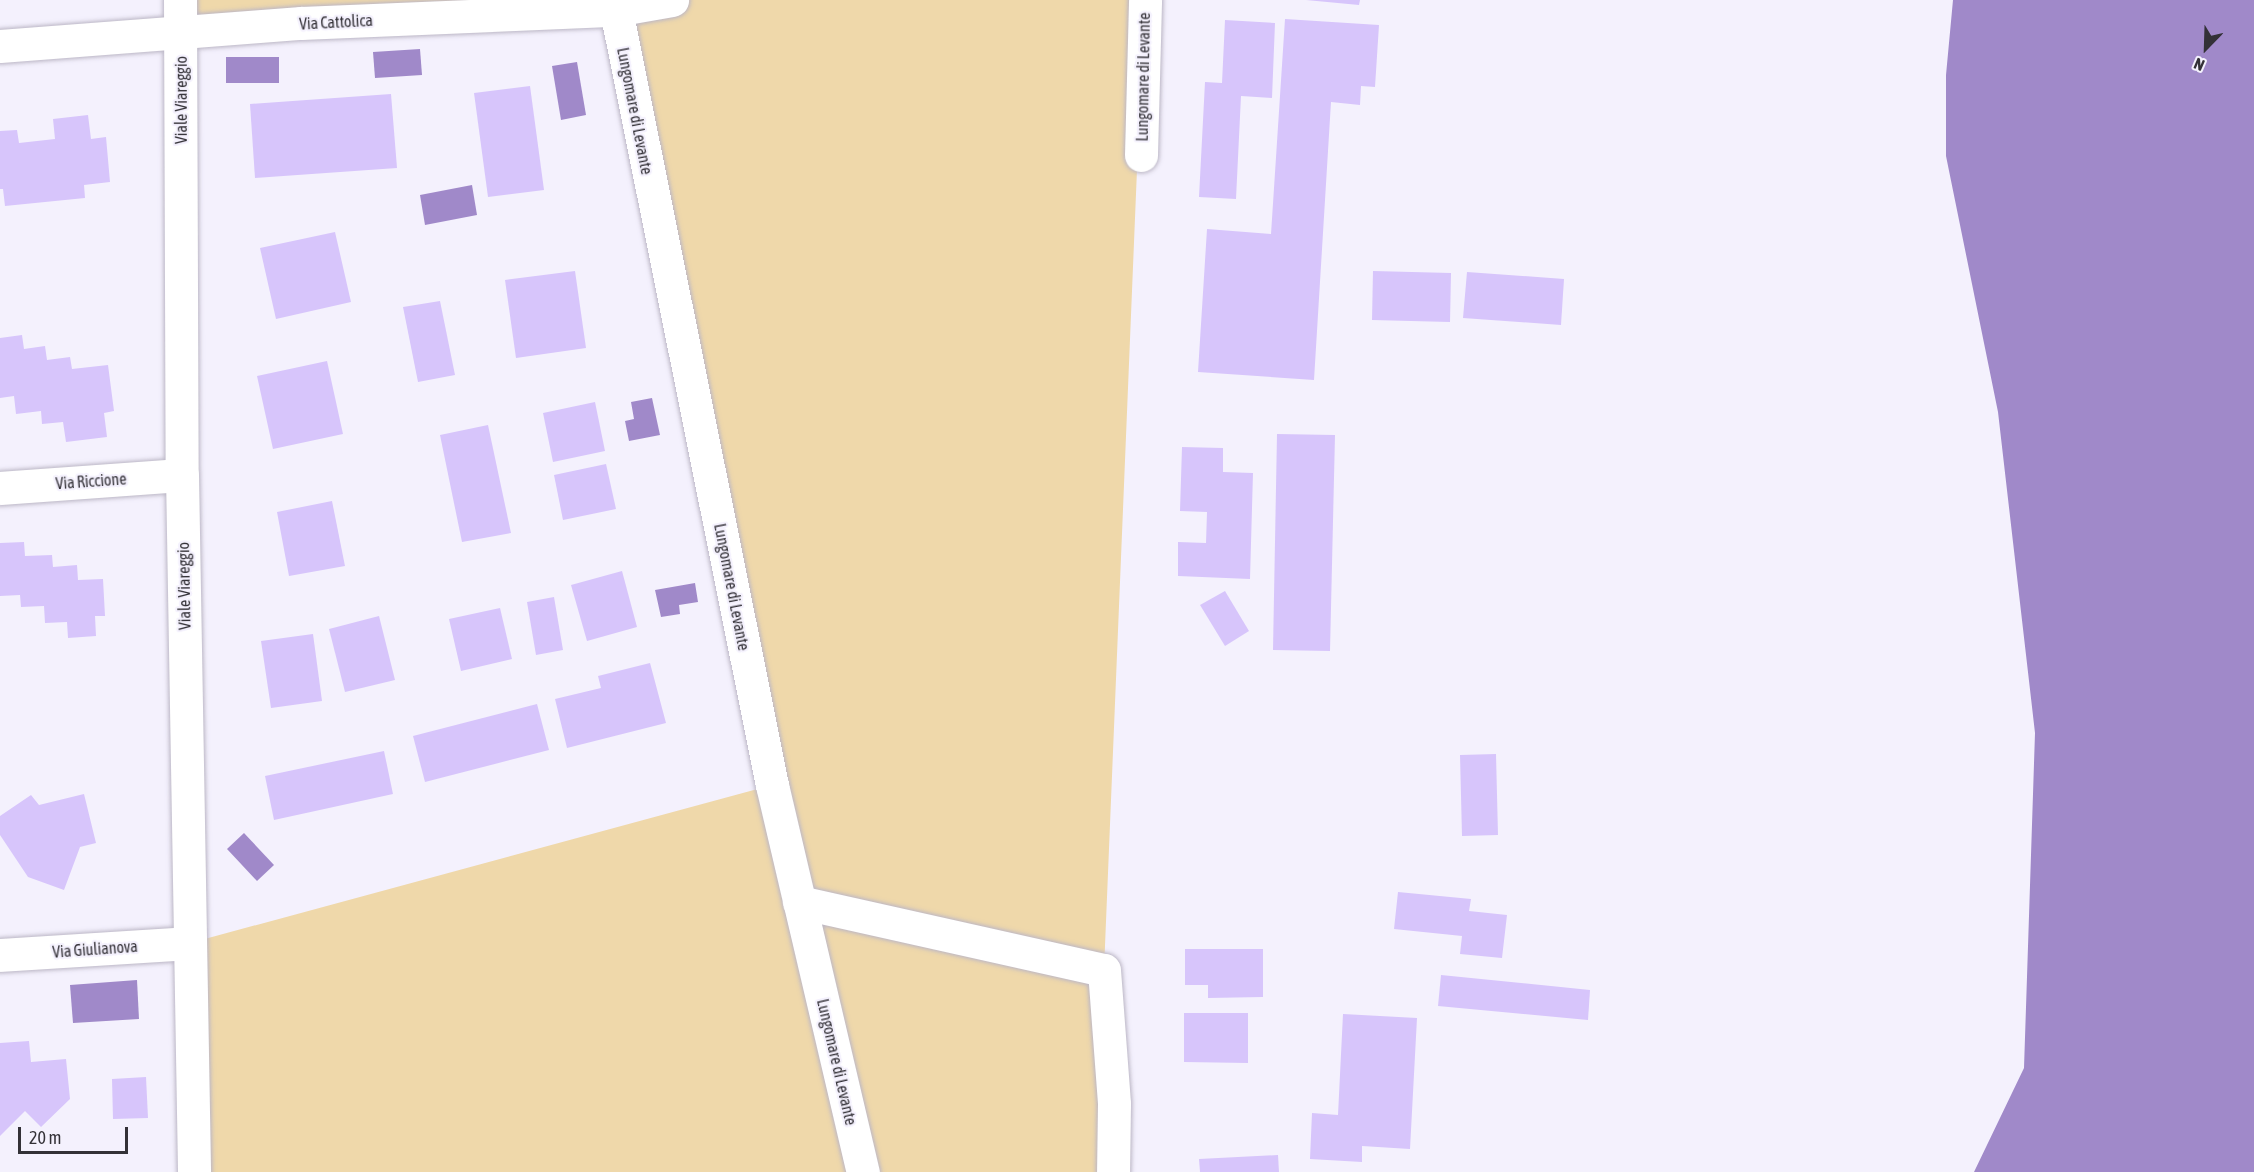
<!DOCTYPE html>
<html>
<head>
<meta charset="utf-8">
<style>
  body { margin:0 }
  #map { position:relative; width:2254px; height:1172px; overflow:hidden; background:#f4f1fd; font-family:"Asap Condensed",sans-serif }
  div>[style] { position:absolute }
  .green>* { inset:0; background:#efd8aa }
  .water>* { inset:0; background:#a089c9 }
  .building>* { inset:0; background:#d7c5fb }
  .roads { filter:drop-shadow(0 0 2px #bcb7c6) drop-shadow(0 0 2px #bcb7c6) }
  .minor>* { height:33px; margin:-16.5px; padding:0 16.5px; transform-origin:16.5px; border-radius:16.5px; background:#fff }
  span { translate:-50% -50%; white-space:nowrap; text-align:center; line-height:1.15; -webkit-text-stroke:4.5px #f4f1fd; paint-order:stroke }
  .street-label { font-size:16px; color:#333137 }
  .north { position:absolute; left:2176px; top:18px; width:60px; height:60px; -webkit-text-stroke:4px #f4f1fd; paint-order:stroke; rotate:203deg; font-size:16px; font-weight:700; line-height:24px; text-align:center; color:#333137 }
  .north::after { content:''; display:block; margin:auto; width:21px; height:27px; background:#333137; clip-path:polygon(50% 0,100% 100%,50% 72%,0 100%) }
  .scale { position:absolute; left:18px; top:1127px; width:110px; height:27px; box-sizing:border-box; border:3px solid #333137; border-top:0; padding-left:8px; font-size:18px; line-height:21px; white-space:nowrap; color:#333137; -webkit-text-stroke:4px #f4f1fd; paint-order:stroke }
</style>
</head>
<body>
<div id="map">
  <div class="green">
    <div style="clip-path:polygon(180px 0,483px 0,181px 31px)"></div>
    <div style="clip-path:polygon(680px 0,1144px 0,1104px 970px,1103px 1172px,194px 1172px,190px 943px,772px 785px,615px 10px)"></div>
  </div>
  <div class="water">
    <div style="clip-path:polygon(1953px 0,2254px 0,2254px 1172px,1974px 1172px,2024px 1068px,2035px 733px,1998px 412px,1946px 156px,1946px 75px)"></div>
    <div style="clip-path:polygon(420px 49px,422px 75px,375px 78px,373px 52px)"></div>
    <div style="clip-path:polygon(226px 57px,279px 57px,279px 83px,226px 83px)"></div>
    <div style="clip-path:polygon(577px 62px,586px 115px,561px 120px,552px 66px)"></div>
    <div style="clip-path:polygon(472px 185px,477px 215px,425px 225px,420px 195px)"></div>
    <div style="clip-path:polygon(652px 398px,660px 435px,629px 441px,625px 421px,634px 419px,631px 402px)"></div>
    <div style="clip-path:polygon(695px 583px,698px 602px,679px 605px,680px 614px,661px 617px,655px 590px)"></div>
    <div style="clip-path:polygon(244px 833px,274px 865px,257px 881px,227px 849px)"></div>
    <div style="clip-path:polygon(137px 980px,139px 1019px,73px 1023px,70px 985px)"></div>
  </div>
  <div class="building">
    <div style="clip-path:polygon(1306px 0,1360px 0,1359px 5px)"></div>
    <div style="clip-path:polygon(1285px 19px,1379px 25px,1375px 87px,1361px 86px,1360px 105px,1331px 102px,1314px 380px,1198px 372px,1207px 229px,1271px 234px)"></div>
    <div style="clip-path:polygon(1225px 20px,1275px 23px,1272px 98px,1241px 96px,1236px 199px,1199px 197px,1205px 82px,1222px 83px)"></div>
    <div style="clip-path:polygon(530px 86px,544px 190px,488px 197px,474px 93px)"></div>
    <div style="clip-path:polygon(391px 94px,397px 168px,255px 178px,250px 104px)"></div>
    <div style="clip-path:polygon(88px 115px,91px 139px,106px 137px,110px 182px,84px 185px,85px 198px,5px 206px,3px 189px,0 189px,0 131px,17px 130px,19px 143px,55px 139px,53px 119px)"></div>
    <div style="clip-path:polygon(335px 232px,351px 302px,276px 319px,260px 248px)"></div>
    <div style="clip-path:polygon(575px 271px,586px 348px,516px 358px,505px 280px)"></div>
    <div style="clip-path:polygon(1373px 271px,1451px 273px,1450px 322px,1372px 320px)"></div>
    <div style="clip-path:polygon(1467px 272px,1564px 279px,1561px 325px,1463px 318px)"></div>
    <div style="clip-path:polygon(440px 301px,455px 375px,418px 382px,403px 307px)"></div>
    <div style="clip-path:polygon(22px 335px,24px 349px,45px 346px,47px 360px,70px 357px,72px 369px,108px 365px,114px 411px,104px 413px,107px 437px,66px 442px,63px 422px,42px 424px,41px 411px,16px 414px,14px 396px,0 398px,0 338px)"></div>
    <div style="clip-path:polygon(327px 361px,343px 434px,273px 449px,257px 376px)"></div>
    <div style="clip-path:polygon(595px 402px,605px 451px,553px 462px,543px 413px)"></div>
    <div style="clip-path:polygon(488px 425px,511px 533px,462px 542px,440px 435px)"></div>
    <div style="clip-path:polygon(1277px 434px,1335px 435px,1330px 651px,1273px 650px)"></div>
    <div style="clip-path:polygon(1182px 447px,1223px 448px,1223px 472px,1253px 473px,1250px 579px,1178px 576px,1178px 542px,1206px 543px,1207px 512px,1180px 511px)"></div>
    <div style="clip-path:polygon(606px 464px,616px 509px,563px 520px,554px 475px)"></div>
    <div style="clip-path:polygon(332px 501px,345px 566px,289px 576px,277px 512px)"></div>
    <div style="clip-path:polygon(24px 542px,25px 556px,52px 555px,53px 567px,77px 565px,78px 580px,103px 579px,105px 616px,95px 616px,96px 636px,68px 638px,67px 622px,45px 623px,44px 606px,21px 607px,20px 595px,0 596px,0 543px)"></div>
    <div style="clip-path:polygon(622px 571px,637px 627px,587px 641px,571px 585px)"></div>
    <div style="clip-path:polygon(1225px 591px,1249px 631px,1225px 646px,1200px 605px)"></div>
    <div style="clip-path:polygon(554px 597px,563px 650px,536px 655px,527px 602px)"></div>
    <div style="clip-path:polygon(500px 608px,512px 659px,461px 671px,449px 619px)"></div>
    <div style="clip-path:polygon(379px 616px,395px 680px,345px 692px,329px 629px)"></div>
    <div style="clip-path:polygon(313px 634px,322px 701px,271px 708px,261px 641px)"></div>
    <div style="clip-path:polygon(650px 663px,666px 723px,567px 748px,555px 699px,601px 688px,598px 676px)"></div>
    <div style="clip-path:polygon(537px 704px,549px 750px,425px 782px,413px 736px)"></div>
    <div style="clip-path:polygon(384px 751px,393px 794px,274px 820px,265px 776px)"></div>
    <div style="clip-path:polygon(1496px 754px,1498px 835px,1462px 836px,1460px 755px)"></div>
    <div style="clip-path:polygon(84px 794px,96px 843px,80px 847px,64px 890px,28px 877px,0 835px,0 816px,31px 795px,39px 805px)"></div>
    <div style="clip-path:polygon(1398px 892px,1471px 899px,1469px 911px,1507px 915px,1502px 958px,1460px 954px,1462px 936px,1394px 929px)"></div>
    <div style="clip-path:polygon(1185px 949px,1263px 949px,1263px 997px,1208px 998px,1208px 985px,1185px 985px)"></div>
    <div style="clip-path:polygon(1441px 975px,1590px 990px,1588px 1020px,1438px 1006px)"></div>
    <div style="clip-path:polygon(1184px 1013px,1248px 1013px,1248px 1063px,1184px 1062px)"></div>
    <div style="clip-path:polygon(1343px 1014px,1417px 1018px,1410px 1149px,1362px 1146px,1362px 1162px,1310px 1159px,1312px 1113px,1338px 1115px)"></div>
    <div style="clip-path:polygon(29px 1041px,31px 1062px,66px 1059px,70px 1099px,41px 1127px,25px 1111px,0 1136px,0 1043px)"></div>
    <div style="clip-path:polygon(146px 1077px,148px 1118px,113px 1119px,112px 1079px)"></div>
    <div style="clip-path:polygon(1278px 1155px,1279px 1172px,1200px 1172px,1199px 1159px)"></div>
  </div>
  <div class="roads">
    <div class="minor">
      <div style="left:180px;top:0;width:475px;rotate:89.8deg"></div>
      <div style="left:182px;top:475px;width:697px;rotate:89.01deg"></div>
      <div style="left:614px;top:0;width:801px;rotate:78.62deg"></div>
      <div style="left:772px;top:785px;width:398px;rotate:76.8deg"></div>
      <div style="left:0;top:46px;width:302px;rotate:-4.4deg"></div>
      <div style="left:301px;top:23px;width:314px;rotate:-2.4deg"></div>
      <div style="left:615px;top:10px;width:58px;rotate:-10deg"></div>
      <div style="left:1141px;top:155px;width:155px;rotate:-88.5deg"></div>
      <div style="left:0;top:488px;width:182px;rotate:-4.1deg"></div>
      <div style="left:799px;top:902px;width:312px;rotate:12.6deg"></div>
      <div style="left:1104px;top:970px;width:134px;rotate:85.7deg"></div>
      <div style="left:1114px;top:1104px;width:68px;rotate:90.8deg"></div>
      <div style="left:0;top:955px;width:190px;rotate:-3.6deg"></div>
    </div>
  </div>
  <div class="street-label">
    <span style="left:336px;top:22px;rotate:-3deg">Via Cattolica</span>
    <span style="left:1143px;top:77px;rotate:-89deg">Lungomare di Levante</span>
    <span style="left:181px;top:100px;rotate:-90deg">Viale Viareggio</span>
    <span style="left:635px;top:111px;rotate:79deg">Lungomare di Levante</span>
    <span style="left:91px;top:481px;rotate:-4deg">Via Riccione</span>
    <span style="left:184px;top:586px;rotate:-91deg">Viale Viareggio</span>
    <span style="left:732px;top:587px;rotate:79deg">Lungomare di Levante</span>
    <span style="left:95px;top:949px;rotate:-4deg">Via Giulianova</span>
    <span style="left:837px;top:1062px;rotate:77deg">Lungomare di Levante</span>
  </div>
  <div class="north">N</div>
  <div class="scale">20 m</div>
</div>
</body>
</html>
